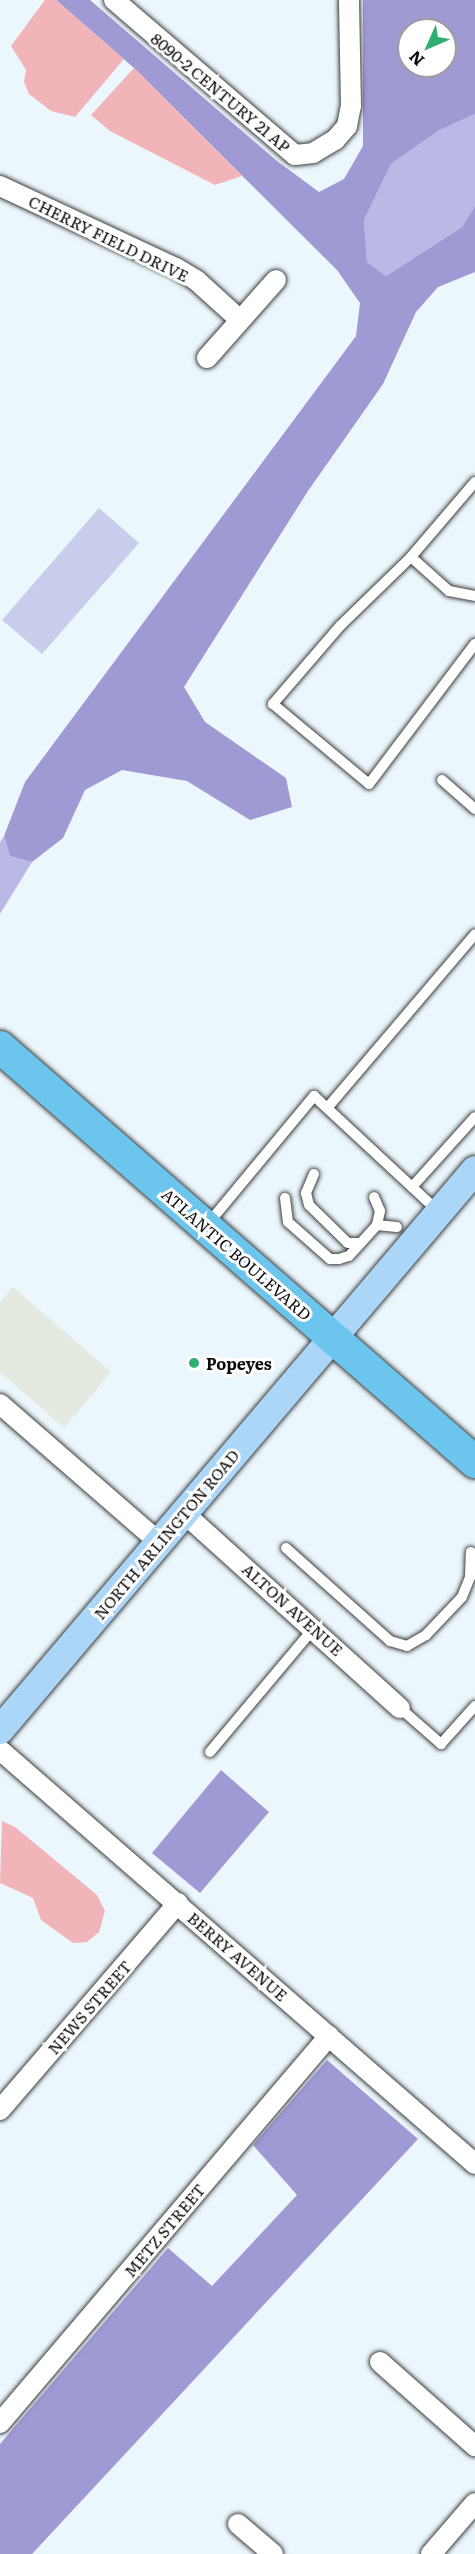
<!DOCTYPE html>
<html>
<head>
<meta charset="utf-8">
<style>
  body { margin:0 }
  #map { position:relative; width:475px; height:2554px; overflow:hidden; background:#ebf7fd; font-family:Literata,serif }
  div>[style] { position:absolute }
  .industrial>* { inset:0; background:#e5eae0 }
  .green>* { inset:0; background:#bab8e4 }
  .forest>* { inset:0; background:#9f99d4 }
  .pitch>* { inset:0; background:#c9cdec }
  .water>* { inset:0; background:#f1b4b9 }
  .roads { filter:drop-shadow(0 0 2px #3e3e3e) drop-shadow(0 0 2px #3e3e3e) }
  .lane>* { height:10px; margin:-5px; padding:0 5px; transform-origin:5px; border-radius:5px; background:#fff }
  .street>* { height:20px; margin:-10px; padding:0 10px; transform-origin:10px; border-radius:10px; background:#fff }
  .secondary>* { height:28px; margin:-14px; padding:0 14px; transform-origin:14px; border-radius:14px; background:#abd6f8 }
  .primary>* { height:32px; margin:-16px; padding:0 16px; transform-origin:16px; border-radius:16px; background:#6bc5ed }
  .dots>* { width:16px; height:16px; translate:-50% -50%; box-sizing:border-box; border:3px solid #fff; border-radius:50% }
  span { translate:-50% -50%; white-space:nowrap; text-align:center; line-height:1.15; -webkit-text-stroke:6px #fff; paint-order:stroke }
  .street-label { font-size:16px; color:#0b0b0b }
  .poi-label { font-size:16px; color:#0b0b0b; font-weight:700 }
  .left { translate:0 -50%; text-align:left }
  .north { position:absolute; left:397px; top:18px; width:60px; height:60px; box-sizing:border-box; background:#fff; border:2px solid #9d9d9d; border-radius:50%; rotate:225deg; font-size:16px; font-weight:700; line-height:24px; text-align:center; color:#0b0b0b }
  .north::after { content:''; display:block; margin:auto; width:21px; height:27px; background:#2faf70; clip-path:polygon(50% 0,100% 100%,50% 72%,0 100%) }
</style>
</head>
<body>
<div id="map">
  <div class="industrial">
    <div style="clip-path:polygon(13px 1287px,111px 1372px,64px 1428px,0 1372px,0 1302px)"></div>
  </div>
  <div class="green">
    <div style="clip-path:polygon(475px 114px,475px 206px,462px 227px,386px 276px,367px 262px,364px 220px,391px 164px,438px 131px)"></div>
    <div style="clip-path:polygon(4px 836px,10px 856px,32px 862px,0 914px,0 842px)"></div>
  </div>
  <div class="forest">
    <div style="clip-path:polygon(evenodd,56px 0,90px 0,277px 161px,319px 192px,344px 179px,363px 146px,363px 0,475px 0,475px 114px,438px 131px,391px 164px,364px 220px,367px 262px,386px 276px,462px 227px,475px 206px,475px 272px,438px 287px,416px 312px,383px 384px,308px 491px,184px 687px,205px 722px,286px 778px,292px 807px,250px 820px,187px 781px,122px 770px,85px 790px,63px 838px,32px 862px,10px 856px,4px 836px,25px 782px,356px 336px,360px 303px,337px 270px,134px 68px,56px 0,409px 30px,445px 30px,445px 66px,409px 66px,409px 30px)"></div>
    <div style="clip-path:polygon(221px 1770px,269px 1812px,200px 1893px,152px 1853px)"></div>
    <div style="clip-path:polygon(327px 2060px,418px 2139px,32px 2554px,0 2554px,0 2444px,168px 2248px,212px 2286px,297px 2195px,253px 2145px)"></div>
  </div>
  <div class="pitch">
    <div style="clip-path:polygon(99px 508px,139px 543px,42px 654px,2px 620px)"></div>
  </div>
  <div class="water">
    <div style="clip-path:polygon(45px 0,56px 0,124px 59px,75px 117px,51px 111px,29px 94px,24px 82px,26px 70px,11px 46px)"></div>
    <div style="clip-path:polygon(134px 68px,242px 176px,215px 185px,110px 131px,91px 115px)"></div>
    <div style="clip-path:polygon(2px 1821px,15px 1827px,97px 1895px,105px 1911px,99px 1932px,87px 1942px,73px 1943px,41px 1920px,33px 1898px,0 1883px)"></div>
  </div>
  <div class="roads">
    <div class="lane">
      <div style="left:475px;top:482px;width:99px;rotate:130.5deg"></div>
      <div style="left:411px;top:557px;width:51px;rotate:41.8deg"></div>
      <div style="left:449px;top:591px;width:26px;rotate:11deg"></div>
      <div style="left:411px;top:557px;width:99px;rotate:135.8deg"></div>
      <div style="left:340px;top:626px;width:103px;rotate:130.7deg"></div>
      <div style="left:273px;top:704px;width:125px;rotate:39.8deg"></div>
      <div style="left:369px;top:784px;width:176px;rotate:-52.9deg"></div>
      <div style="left:442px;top:780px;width:44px;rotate:41.3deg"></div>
      <div style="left:328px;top:1107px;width:227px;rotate:-49.6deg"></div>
      <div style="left:314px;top:1174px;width:21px;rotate:113deg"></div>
      <div style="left:306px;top:1193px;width:12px;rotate:76deg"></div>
      <div style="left:309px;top:1205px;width:54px;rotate:44.3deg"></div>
      <div style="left:348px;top:1243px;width:12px"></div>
      <div style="left:412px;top:1187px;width:94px;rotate:-48deg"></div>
      <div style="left:285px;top:1198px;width:24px;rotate:83deg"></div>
      <div style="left:288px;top:1222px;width:56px;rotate:41.4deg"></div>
      <div style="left:330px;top:1259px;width:9px"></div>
      <div style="left:339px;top:1259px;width:10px;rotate:-17deg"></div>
      <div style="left:349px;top:1256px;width:42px;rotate:-47.9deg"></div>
      <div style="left:377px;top:1225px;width:14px;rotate:-78deg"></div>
      <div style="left:380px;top:1211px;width:15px;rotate:-113deg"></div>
      <div style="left:207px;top:1225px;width:168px;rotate:-50.3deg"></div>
      <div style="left:314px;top:1096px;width:171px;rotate:42.9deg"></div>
      <div style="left:377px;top:1225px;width:20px;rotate:6deg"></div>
      <div style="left:286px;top:1548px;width:140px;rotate:41.8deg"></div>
      <div style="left:390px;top:1641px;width:18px;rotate:16deg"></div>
      <div style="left:407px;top:1646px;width:22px;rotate:-30deg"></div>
      <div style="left:426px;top:1635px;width:52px;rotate:-46.5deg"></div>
      <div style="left:462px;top:1597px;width:22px;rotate:-68deg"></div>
      <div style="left:470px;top:1577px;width:25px;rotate:-88deg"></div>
      <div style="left:400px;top:1708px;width:55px;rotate:41.3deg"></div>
      <div style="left:441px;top:1744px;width:51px;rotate:-48.2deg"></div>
      <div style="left:210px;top:1752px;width:162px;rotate:-50deg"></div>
    </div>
    <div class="street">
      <div style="left:114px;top:0;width:238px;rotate:40.6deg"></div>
      <div style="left:295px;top:155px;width:18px;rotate:-6deg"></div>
      <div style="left:313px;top:153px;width:26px;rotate:-31deg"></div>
      <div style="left:335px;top:140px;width:18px;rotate:-49deg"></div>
      <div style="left:347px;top:126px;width:20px;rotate:-79deg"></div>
      <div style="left:351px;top:106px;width:106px;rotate:-91.1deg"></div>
      <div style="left:0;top:186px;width:194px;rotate:25deg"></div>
      <div style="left:176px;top:268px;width:23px;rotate:31deg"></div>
      <div style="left:196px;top:280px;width:59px;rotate:42.3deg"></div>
      <div style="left:207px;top:358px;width:104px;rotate:-48.5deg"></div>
      <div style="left:0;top:1404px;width:211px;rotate:41deg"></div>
      <div style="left:184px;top:1513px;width:291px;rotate:42.1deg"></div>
      <div style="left:0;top:1750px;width:630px;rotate:41.07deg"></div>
      <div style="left:0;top:2110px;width:273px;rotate:-49.3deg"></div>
      <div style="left:380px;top:2362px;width:127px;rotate:41.5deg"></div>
      <div style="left:0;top:2423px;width:508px;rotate:-49.63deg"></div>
      <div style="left:238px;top:2524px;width:46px;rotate:40.6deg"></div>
      <div style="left:431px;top:2554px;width:67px;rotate:-49.2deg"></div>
    </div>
    <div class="secondary">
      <div style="left:0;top:1730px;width:734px;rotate:-49.69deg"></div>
    </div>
    <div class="primary">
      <div style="left:0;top:1047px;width:631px;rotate:41.14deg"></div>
    </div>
  </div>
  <div class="dots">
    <div style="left:194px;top:1363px;background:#2faf70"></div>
  </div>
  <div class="street-label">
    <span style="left:221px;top:92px;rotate:40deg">8090-2 CENTURY 21 AP</span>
    <span style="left:109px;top:238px;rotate:26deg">CHERRY FIELD DRIVE</span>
    <span style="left:237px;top:1254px;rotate:41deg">ATLANTIC BOULEVARD</span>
    <span style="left:166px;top:1534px;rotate:-50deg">NORTH ARLINGTON ROAD</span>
    <span style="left:293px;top:1609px;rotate:42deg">ALTON AVENUE</span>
    <span style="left:238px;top:1956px;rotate:41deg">BERRY AVENUE</span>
    <span style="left:89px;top:2007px;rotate:-49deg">NEWS STREET</span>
    <span style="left:164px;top:2230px;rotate:-50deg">METZ STREET</span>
  </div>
  <div class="poi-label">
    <span class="left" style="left:206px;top:1363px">Popeyes</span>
  </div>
  <div class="north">N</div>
</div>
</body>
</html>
